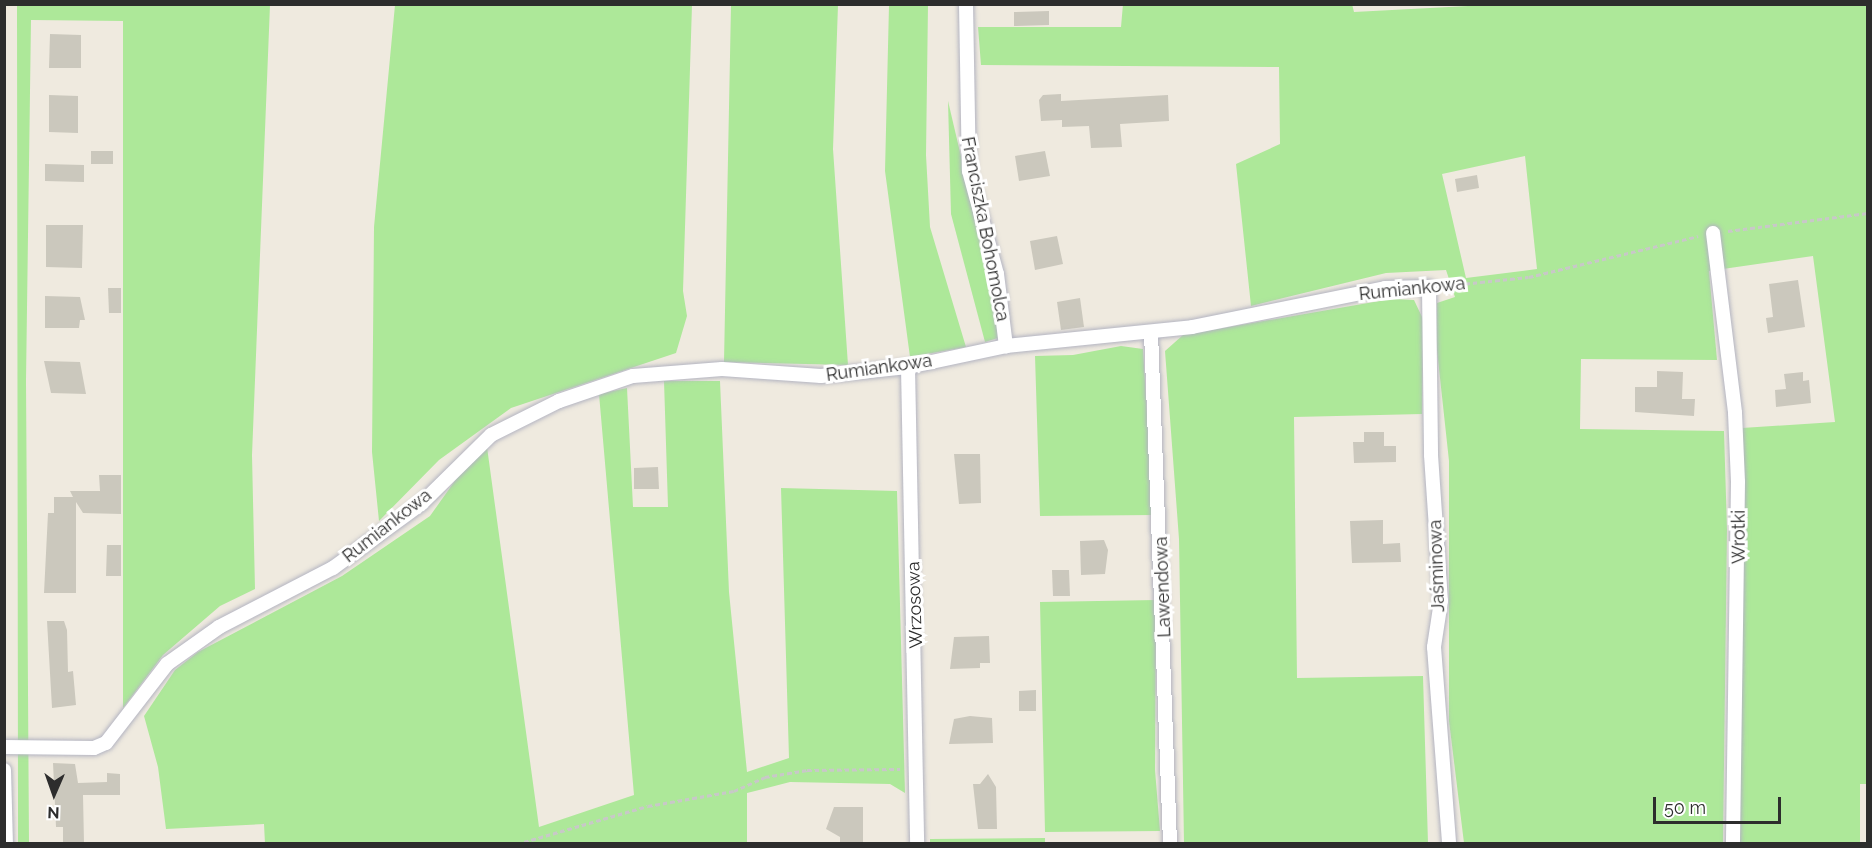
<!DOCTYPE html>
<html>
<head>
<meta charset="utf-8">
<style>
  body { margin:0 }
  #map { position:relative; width:1872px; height:848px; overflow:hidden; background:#efeadf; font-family:Raleway,sans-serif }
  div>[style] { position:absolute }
  .green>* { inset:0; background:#ade899 }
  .building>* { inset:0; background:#cbc8bd }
  .path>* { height:3px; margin-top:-1.5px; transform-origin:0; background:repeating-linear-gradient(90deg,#c8c8c8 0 4.5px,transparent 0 7.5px) }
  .roads { filter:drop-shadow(0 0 2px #b3b4c1) drop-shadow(0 0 2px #b3b4c1) }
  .street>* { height:14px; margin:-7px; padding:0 7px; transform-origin:7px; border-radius:7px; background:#fff }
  span { translate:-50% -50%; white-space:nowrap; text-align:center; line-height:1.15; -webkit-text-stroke:6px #fff; paint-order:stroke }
  .street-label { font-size:18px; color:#2d2d2d }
  .frame { position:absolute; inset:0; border:6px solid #2d2d2d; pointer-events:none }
  .north { position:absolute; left:24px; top:764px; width:60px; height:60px; -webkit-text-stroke:4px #fff; paint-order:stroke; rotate:182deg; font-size:16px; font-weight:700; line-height:24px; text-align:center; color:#2d2d2d }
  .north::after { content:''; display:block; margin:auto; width:21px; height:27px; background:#2d2d2d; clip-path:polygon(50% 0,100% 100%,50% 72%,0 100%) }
  .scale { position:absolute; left:1653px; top:797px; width:128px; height:27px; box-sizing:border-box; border:3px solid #2d2d2d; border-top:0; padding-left:8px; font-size:18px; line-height:21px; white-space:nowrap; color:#2d2d2d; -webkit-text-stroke:4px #fff; paint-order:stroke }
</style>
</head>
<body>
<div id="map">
  <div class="green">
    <div style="clip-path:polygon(evenodd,1123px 4px,1352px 4px,1354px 12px,1506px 4px,1867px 5px,1868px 784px,1860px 784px,1860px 843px,1739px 843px,1742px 428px,1835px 422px,1813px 256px,1709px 271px,1717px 360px,1581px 359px,1580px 429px,1724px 431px,1727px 530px,1723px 843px,1464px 843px,1449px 721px,1449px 461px,1436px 341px,1437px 303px,1455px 297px,1446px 270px,1386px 273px,1251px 306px,1236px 164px,1280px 144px,1279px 67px,981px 65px,978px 27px,1121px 27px,1123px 4px,1525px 156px,1537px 269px,1466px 278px,1442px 174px,1525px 156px)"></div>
    <div style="clip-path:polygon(17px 5px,270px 5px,252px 455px,255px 589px,220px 606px,163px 655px,123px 708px,123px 21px,31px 20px,26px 381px,29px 844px,18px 843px,18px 813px)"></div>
    <div style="clip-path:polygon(395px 5px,692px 5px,683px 291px,687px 316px,676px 353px,511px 408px,439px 460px,379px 521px,372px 452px,374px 227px)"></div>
    <div style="clip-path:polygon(731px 5px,838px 5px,833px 149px,848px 365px,724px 362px)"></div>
    <div style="clip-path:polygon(889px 5px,928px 5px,926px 155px,930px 227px,966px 347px,910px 357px,885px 171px)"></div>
    <div style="clip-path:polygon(948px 101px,993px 293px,998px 338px,985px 342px,951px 214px)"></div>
    <div style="clip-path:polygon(1391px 299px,1414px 300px,1423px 319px,1422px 414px,1294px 417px,1297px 678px,1423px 676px,1428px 843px,1184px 843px,1179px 539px,1165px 351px,1183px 335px)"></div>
    <div style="clip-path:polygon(1121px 346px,1143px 349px,1153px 515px,1040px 516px,1035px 356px,1073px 355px)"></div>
    <div style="clip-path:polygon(664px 381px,720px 381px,729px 592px,747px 772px,789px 758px,781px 488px,897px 491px,905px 793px,890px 784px,790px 782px,747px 793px,747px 843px,265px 844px,264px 824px,166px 829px,158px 767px,144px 716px,175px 670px,198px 652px,342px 576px,430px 516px,464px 468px,487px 447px,539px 827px,634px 795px,599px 394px,627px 388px,633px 507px,668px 507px)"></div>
    <div style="clip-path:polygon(1156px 600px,1155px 770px,1160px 831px,1045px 832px,1040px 602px)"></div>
    <div style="clip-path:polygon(1045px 838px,1045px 844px,930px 843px,930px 839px)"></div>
  </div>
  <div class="building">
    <div style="clip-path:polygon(1049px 11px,1049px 25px,1014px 26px,1014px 12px)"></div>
    <div style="clip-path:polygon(50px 34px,81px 35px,81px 68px,49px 68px)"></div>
    <div style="clip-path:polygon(1061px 94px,1061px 101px,1168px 95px,1169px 121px,1120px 124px,1122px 147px,1091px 148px,1089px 126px,1062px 127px,1062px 120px,1041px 121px,1039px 100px,1043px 95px)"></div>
    <div style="clip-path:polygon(49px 95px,78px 96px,78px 133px,49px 132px)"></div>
    <div style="clip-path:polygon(91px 151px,113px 151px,113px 164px,91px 164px)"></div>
    <div style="clip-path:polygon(1045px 151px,1050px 176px,1019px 181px,1015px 156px)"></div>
    <div style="clip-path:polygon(45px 164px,84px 165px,84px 182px,45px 181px)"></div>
    <div style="clip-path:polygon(1477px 175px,1479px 188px,1457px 192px,1455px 179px)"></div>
    <div style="clip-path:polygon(46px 225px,83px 225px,82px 268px,46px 267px)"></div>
    <div style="clip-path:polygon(1057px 236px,1063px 264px,1035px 270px,1030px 241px)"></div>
    <div style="clip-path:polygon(1798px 280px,1805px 327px,1768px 333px,1766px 318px,1773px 317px,1769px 284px)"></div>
    <div style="clip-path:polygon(108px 288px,121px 288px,121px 313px,109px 313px)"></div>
    <div style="clip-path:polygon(45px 296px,80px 297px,85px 320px,80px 320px,79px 328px,45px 328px)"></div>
    <div style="clip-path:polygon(1080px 298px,1084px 327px,1061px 330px,1057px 302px)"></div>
    <div style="clip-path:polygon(44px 361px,80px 362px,86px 394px,51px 393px)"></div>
    <div style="clip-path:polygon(1657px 371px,1683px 372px,1682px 399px,1695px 399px,1694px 416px,1635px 412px,1635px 387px,1657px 387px)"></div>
    <div style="clip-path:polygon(1803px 372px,1803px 381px,1809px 380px,1811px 403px,1776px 407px,1775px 390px,1786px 389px,1784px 374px)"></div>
    <div style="clip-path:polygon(1364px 432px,1384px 432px,1384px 446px,1396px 446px,1396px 462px,1354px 463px,1353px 442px,1364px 442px)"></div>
    <div style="clip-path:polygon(954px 454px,980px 454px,981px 503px,959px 504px)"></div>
    <div style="clip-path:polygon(658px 467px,659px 489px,634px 489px,634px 468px)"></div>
    <div style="clip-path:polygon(99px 475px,121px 475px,121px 514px,83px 513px,76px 502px,76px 593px,44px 593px,48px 513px,54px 513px,54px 497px,73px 497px,70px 491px,100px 491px)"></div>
    <div style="clip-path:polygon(1383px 520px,1383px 544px,1400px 543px,1401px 562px,1352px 563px,1350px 521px)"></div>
    <div style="clip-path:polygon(1104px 540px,1108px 550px,1105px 574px,1081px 575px,1080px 541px)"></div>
    <div style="clip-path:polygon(107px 545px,121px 545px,121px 576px,106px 576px)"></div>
    <div style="clip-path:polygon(1052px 570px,1069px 570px,1070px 596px,1053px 596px)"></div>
    <div style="clip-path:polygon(47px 621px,64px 621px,67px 630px,68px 672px,73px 671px,76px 705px,52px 708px)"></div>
    <div style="clip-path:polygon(989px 636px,990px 663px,980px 663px,980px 668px,950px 669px,954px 637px)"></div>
    <div style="clip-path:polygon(1036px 690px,1036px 711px,1019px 711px,1019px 691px)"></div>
    <div style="clip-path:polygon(970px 716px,992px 718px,993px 743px,949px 744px,954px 719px)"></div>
    <div style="clip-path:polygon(53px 763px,75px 764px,78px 783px,107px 782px,107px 773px,120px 774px,120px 795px,83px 795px,84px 843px,63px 843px,63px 827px,56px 827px)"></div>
    <div style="clip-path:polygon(988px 774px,996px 787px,997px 829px,978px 829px,973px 784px,980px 784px)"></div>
    <div style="clip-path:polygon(834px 807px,863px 807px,863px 843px,840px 843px,840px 837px,826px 829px)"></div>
  </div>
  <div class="path">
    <div style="left:1728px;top:231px;width:141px;rotate:-7.3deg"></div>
    <div style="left:1443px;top:286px;width:86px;rotate:-6deg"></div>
    <div style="left:1529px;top:277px;width:174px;rotate:-13.6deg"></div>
    <div style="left:517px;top:844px;width:136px;rotate:-16.2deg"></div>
    <div style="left:648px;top:806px;width:87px;rotate:-9.9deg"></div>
    <div style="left:734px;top:791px;width:34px;rotate:-24deg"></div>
    <div style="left:765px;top:777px;width:43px;rotate:-9.5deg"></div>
    <div style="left:807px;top:770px;width:93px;rotate:-0.6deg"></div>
  </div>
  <div class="roads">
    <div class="street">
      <div style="left:966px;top:4px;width:167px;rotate:89deg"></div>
      <div style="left:969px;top:171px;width:107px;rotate:74.8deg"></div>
      <div style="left:997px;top:274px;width:73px;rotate:82.9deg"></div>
      <div style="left:1713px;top:233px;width:181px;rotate:83deg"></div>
      <div style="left:1735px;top:413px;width:69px;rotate:87.5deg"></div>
      <div style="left:1738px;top:482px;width:362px;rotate:90.8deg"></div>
      <div style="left:1151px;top:332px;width:512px;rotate:87.87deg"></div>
      <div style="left:908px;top:367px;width:477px;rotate:88.9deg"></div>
      <div style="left:4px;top:747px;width:90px;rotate:0.6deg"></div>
      <div style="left:94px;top:748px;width:13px;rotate:-23deg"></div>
      <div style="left:106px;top:743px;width:100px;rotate:-52.3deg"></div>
      <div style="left:167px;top:664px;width:64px;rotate:-35.4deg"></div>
      <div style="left:219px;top:627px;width:128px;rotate:-27.4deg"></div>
      <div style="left:333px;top:568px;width:110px;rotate:-36.1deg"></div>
      <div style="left:422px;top:503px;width:97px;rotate:-44.6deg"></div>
      <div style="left:491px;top:435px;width:76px;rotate:-26.6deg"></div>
      <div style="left:559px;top:401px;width:78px;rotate:-18.7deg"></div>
      <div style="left:633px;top:376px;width:89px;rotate:-4.5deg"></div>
      <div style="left:722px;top:369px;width:99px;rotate:4deg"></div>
      <div style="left:821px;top:376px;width:87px;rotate:-5.9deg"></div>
      <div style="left:908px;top:367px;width:100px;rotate:-12.1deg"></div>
      <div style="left:1006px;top:346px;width:187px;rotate:-5.8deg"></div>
      <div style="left:1192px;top:327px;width:197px;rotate:-11.4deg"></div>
      <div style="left:1385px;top:288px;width:44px;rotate:-1.3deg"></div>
      <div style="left:1429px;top:287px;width:168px;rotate:89.3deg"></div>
      <div style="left:1431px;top:455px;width:146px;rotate:86.1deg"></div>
      <div style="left:1441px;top:601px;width:47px;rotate:98.7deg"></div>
      <div style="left:1434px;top:647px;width:198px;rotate:85.6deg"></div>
      <div style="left:4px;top:770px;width:74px;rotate:88.5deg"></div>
    </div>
  </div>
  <div class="street-label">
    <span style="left:985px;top:229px;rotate:79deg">Franciszka Bohomolca</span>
    <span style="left:1412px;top:289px;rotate:-6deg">Rumiankowa</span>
    <span style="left:879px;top:368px;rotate:-8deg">Rumiankowa</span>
    <span style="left:387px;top:526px;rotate:-38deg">Rumiankowa</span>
    <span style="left:1739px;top:537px;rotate:-90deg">Wrotki</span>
    <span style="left:1437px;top:566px;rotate:-92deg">Jaśminowa</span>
    <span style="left:1163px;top:587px;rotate:-92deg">Lawendowa</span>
    <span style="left:915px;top:605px;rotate:-92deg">Wrzosowa</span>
  </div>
  <div class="frame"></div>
  <div class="north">N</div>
  <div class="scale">50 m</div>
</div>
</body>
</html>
